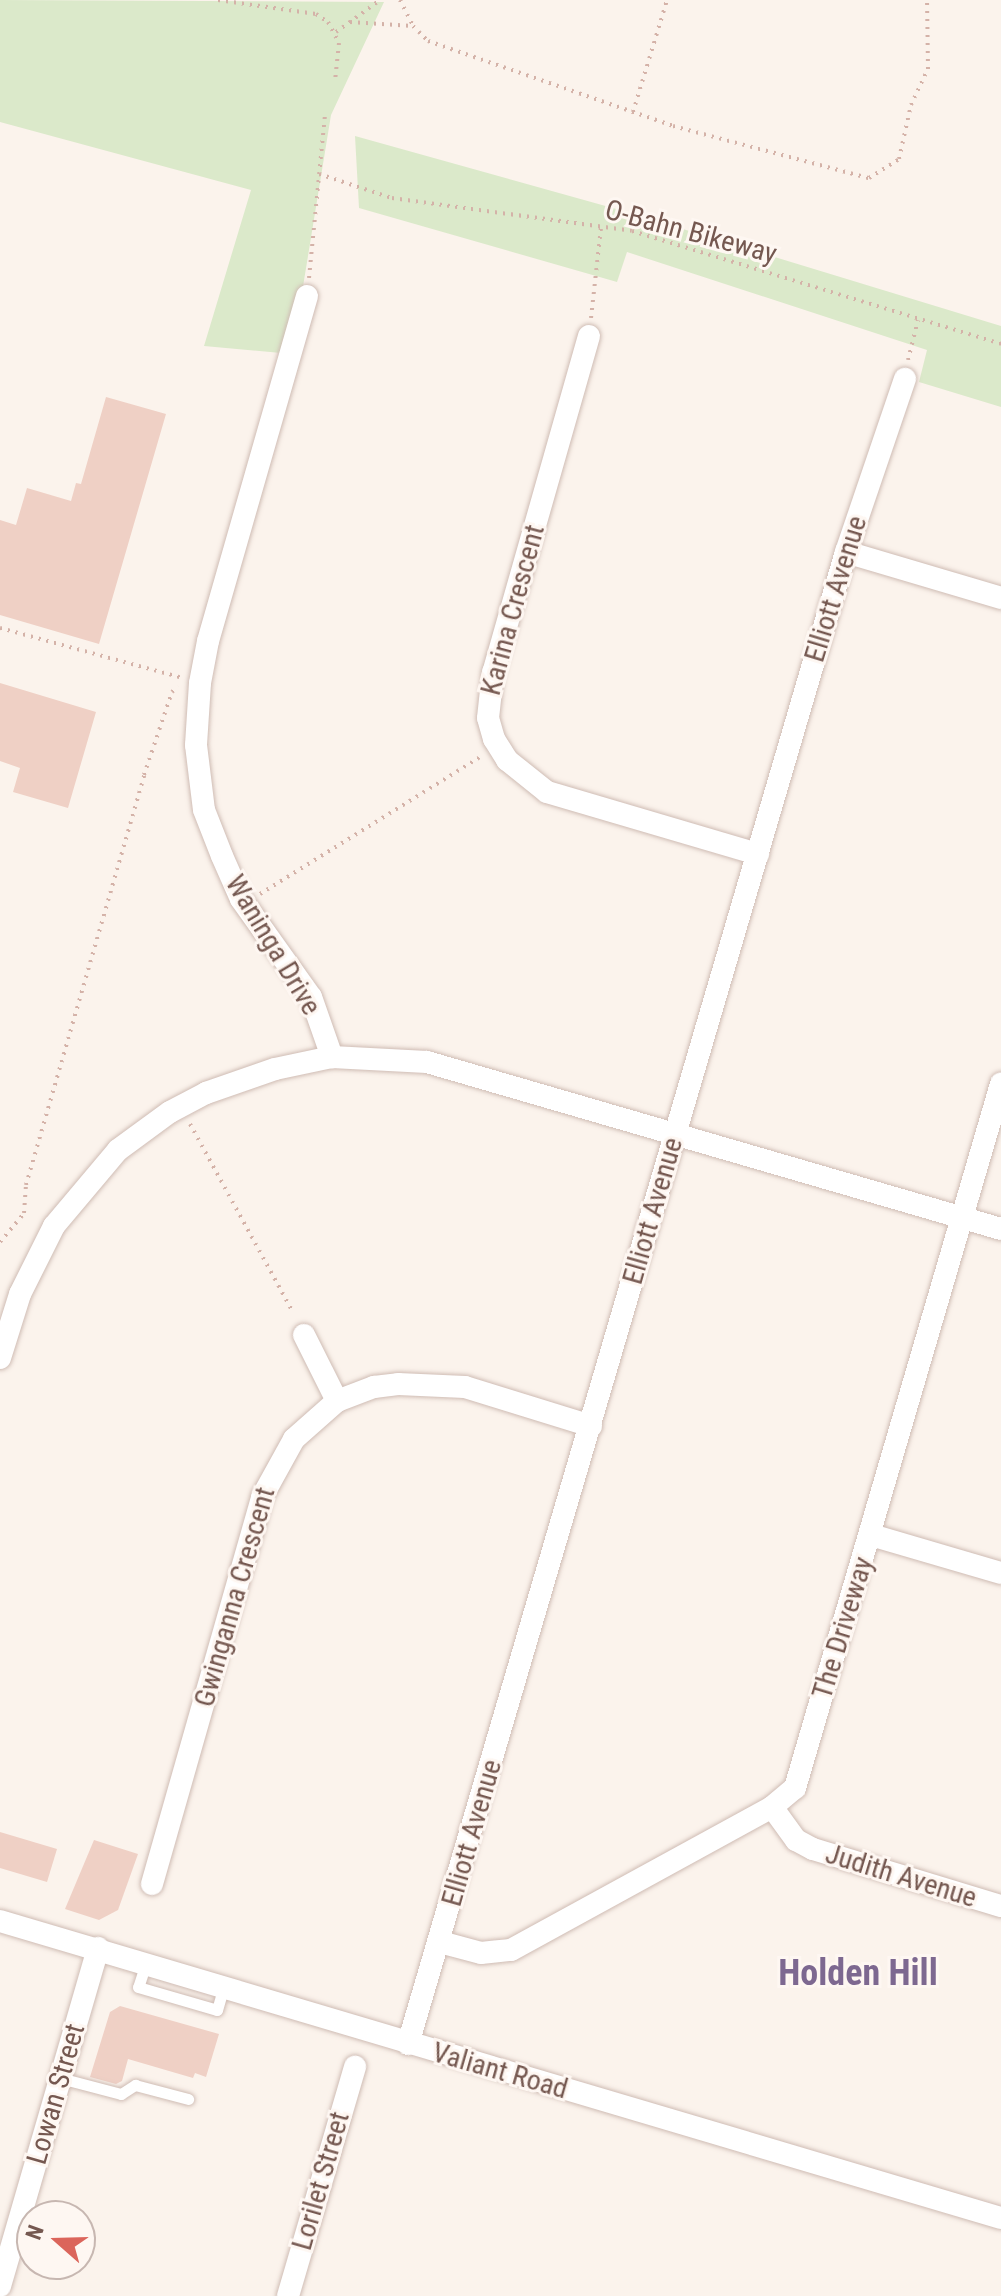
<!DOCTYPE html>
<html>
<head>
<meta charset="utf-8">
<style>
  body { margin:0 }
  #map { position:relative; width:1001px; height:2296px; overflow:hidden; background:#fbf3ec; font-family:"Roboto Condensed",sans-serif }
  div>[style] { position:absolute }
  .green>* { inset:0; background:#dbe9ca }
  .building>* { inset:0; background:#efd0c5 }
  .path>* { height:4px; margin-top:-2px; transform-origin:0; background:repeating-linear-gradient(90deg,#d4b2a8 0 2px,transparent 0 8px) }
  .roads { filter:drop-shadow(0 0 2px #cfbcb4) drop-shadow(0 0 2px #cfbcb4) }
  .service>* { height:11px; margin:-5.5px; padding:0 5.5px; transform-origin:5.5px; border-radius:5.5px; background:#fff }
  .minor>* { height:22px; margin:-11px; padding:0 11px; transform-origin:11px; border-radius:11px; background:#fff }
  span { translate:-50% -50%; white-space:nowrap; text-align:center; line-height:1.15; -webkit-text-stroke:6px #fef7f2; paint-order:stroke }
  .street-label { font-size:28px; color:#755850 }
  .district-label { font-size:36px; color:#7d6890; font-weight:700 }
  .north { position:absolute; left:16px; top:2200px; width:80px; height:80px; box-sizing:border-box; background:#fef7f2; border:2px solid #c7b7b1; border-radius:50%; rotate:290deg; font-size:22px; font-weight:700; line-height:32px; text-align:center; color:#755850 }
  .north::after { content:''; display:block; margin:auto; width:28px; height:36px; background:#db655b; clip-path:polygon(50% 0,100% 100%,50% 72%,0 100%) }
</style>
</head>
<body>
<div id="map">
  <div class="green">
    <div style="clip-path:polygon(0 0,384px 2px,331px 115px,292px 354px,204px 346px,251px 190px,0 122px)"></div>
    <div style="clip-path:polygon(355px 136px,627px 212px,1001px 326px,1001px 407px,919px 382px,927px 350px,627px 252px,617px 282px,359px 208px)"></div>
  </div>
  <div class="building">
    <div style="clip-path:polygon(106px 397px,166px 414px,99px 644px,0 615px,0 520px,16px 525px,27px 488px,71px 501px,76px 483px,81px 484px)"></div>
    <div style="clip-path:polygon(0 683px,96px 712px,68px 808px,13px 792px,20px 768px,0 761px)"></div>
    <div style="clip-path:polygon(0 1832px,57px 1849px,47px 1882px,0 1868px)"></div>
    <div style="clip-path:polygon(94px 1840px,138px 1854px,118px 1910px,99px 1920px,65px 1909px)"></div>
    <div style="clip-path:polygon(120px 2006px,219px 2034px,206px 2077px,195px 2073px,193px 2078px,128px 2059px,122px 2081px,116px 2084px,90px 2077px,110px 2012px)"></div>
  </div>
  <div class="path">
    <div style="left:218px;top:0;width:99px;rotate:8.1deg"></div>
    <div style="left:316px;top:14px;width:14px;rotate:34deg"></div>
    <div style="left:328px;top:22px;width:24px;rotate:62deg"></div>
    <div style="left:339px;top:43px;width:38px;rotate:96deg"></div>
    <div style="left:400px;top:0;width:29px;rotate:63deg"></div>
    <div style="left:413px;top:26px;width:21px;rotate:45deg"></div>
    <div style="left:428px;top:41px;width:259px;rotate:19.1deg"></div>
    <div style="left:673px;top:126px;width:203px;rotate:14.9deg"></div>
    <div style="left:869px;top:178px;width:36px;rotate:-32deg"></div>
    <div style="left:899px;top:159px;width:55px;rotate:-77.5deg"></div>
    <div style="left:911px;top:105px;width:40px;rotate:-65deg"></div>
    <div style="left:928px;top:69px;width:69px;rotate:-90.8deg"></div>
    <div style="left:350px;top:22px;width:63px;rotate:3.6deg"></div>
    <div style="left:336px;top:32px;width:54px;rotate:-36deg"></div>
    <div style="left:633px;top:112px;width:117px;rotate:-73.1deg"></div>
    <div style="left:319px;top:174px;width:77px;rotate:18.2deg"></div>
    <div style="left:392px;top:198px;width:242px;rotate:7.8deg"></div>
    <div style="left:632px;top:231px;width:386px;rotate:17deg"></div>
    <div style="left:309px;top:278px;width:163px;rotate:-84.4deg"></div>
    <div style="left:591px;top:318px;width:92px;rotate:-83.7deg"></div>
    <div style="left:908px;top:360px;width:41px;rotate:-76deg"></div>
    <div style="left:0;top:628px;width:190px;rotate:15.3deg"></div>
    <div style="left:260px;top:894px;width:259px;rotate:-31.9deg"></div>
    <div style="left:190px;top:1124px;width:212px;rotate:61.3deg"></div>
    <div style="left:0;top:1242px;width:38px;rotate:-50deg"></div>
    <div style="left:24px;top:1213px;width:28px;rotate:-86deg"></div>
    <div style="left:26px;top:1185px;width:427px;rotate:-73.9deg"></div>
    <div style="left:144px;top:775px;width:88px;rotate:-71.4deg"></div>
    <div style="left:172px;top:692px;width:8px;rotate:-45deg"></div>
  </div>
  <div class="roads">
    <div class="service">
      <div style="left:146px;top:1963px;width:25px;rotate:108deg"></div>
      <div style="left:138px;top:1987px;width:82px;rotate:16.2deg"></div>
      <div style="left:217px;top:2010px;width:25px;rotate:-74deg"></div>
      <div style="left:60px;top:2078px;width:63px;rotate:14.7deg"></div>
      <div style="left:121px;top:2094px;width:17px;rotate:-33deg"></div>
      <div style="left:135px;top:2085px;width:55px;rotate:14.8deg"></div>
    </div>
    <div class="minor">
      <div style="left:307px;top:296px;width:359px;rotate:106deg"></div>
      <div style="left:208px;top:641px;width:43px;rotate:100.8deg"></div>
      <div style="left:200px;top:683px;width:62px;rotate:93.7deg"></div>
      <div style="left:196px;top:745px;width:65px;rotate:83deg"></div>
      <div style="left:204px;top:810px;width:49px;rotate:68.6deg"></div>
      <div style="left:222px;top:856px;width:47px;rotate:66.2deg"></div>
      <div style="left:241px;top:899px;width:120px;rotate:54.5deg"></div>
      <div style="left:311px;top:997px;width:64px;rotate:70.7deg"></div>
      <div style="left:332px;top:1057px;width:95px;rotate:3deg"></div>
      <div style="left:427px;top:1062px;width:598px;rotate:16.22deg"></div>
      <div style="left:589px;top:336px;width:349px;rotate:105.9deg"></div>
      <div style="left:493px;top:672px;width:46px;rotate:96.2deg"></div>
      <div style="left:488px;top:718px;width:22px;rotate:74deg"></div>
      <div style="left:494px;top:739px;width:25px;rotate:58deg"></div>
      <div style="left:507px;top:760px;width:51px;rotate:38.7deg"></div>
      <div style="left:547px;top:792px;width:220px;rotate:16.4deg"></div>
      <div style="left:846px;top:552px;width:162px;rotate:16.5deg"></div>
      <div style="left:304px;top:1335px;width:74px;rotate:63.4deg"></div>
      <div style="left:0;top:1358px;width:67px;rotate:-72.6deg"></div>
      <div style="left:20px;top:1294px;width:76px;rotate:-63.4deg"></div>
      <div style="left:54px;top:1226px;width:99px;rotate:-49.9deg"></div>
      <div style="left:118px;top:1150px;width:64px;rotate:-36.2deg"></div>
      <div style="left:170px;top:1112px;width:41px;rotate:-27.8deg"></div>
      <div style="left:206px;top:1093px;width:73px;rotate:-19.2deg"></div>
      <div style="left:275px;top:1069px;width:58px;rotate:-11.9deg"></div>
      <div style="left:871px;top:1535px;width:135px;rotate:16.3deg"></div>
      <div style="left:772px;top:1807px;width:41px;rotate:54deg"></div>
      <div style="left:796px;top:1840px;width:19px;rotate:28deg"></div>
      <div style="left:813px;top:1849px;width:196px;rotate:16.9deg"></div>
      <div style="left:152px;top:1884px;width:402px;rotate:-74.1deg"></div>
      <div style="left:262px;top:1497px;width:66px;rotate:-61.1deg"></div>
      <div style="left:294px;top:1439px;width:57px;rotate:-41.5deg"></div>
      <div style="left:337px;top:1401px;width:40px;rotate:-21deg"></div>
      <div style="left:374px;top:1387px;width:24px;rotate:-7deg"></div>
      <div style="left:398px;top:1384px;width:67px;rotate:2.6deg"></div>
      <div style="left:465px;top:1387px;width:132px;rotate:17.2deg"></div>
      <div style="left:0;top:1921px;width:1044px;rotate:16.53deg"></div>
      <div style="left:440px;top:1942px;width:42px;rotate:15deg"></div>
      <div style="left:481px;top:1953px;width:30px;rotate:-6deg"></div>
      <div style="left:511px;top:1950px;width:298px;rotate:-28.7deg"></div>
      <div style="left:772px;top:1807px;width:30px;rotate:-40deg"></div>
      <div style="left:795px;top:1788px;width:734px;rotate:-73.69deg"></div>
      <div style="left:408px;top:2044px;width:1555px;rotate:-73.64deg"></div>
      <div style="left:846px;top:552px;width:183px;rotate:-71.2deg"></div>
      <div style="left:0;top:2286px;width:352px;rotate:-73.8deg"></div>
      <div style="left:288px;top:2296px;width:239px;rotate:-73.7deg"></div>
    </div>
  </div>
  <div class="street-label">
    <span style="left:691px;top:232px;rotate:15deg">O-Bahn Bikeway</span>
    <span style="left:836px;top:589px;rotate:-73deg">Elliott Avenue</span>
    <span style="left:513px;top:610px;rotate:-75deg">Karina Crescent</span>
    <span style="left:273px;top:945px;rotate:59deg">Waninga Drive</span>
    <span style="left:653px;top:1211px;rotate:-74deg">Elliott Avenue</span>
    <span style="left:235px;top:1597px;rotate:-74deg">Gwinganna Crescent</span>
    <span style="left:843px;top:1628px;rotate:-73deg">The Driveway</span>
    <span style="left:472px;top:1833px;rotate:-74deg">Elliott Avenue</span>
    <span style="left:901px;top:1876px;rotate:17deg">Judith Avenue</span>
    <span style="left:500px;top:2071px;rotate:16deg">Valiant Road</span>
    <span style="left:56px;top:2094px;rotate:-74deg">Lowan Street</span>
    <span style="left:321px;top:2181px;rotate:-74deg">Lorilet Street</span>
  </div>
  <div class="district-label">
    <span style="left:858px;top:1974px">Holden Hill</span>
  </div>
  <div class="north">N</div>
</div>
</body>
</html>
